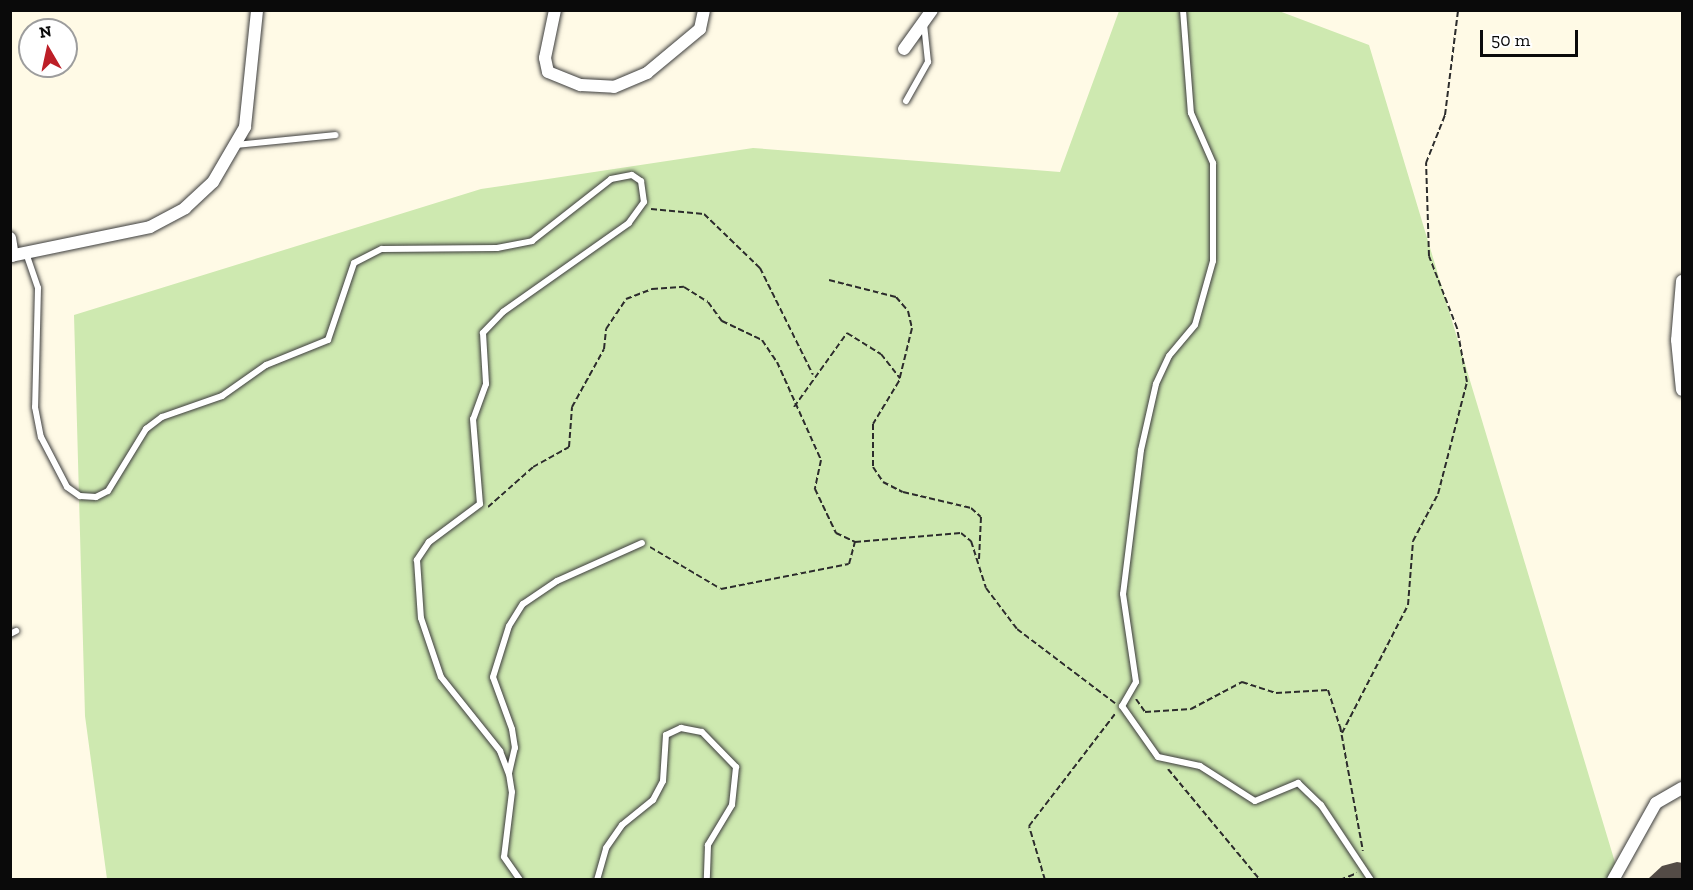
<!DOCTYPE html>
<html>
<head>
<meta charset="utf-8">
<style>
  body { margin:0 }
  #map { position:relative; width:1693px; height:890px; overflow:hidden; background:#fffae6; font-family:"Zilla Slab",serif }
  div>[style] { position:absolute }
  .green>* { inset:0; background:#cee9b0 }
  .building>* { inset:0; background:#534b46 }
  .path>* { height:2px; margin-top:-1px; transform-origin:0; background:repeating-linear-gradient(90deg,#2c2c2c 0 6px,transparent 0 9px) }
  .roads { filter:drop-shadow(0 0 2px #3d3d3d) drop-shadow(0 0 2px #3d3d3d) }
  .service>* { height:6px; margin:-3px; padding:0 3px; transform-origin:3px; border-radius:3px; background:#fff }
  .minor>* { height:12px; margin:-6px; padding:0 6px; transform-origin:6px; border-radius:6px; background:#fff }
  span { translate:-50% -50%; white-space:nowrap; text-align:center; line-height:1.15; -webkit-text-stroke:6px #fff; paint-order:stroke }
  .frame { position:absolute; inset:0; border:12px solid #0a0a0a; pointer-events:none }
  .north { position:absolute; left:18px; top:18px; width:60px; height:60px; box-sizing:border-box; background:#fff; border:2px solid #9d9d9d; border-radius:50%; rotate:351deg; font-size:16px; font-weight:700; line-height:24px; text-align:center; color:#0a0a0a }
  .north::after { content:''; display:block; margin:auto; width:21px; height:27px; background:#bd1f27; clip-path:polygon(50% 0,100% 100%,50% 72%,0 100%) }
  .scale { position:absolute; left:1480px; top:30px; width:98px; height:27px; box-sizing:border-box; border:3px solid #0a0a0a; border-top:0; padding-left:8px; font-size:18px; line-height:21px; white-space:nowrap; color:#0a0a0a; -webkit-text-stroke:4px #fff; paint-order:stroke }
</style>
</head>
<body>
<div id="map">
  <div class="green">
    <div style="clip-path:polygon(1119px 11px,1279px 11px,1369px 45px,1620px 879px,107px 879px,85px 716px,74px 315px,481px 189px,753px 148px,1060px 172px)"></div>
  </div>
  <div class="building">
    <div style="clip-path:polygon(1677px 862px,1683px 863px,1683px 879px,1648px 879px,1662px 866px)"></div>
  </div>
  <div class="path">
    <div style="left:651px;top:209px;width:53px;rotate:5.4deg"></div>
    <div style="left:704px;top:214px;width:78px;rotate:44deg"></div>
    <div style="left:760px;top:268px;width:119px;rotate:63.6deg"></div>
    <div style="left:829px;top:280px;width:69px;rotate:14.2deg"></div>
    <div style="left:896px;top:297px;width:18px;rotate:49deg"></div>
    <div style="left:908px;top:311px;width:17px;rotate:77deg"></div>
    <div style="left:912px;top:328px;width:55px;rotate:103.8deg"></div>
    <div style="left:899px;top:381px;width:50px;rotate:121.2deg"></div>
    <div style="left:873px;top:424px;width:43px;rotate:90deg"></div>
    <div style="left:873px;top:467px;width:18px;rotate:56deg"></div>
    <div style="left:883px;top:482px;width:22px;rotate:27deg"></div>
    <div style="left:903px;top:492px;width:70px;rotate:13.2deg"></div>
    <div style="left:971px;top:508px;width:13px;rotate:42deg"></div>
    <div style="left:981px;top:517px;width:42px;rotate:92.7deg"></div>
    <div style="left:794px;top:407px;width:91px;rotate:-54.4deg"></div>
    <div style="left:847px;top:333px;width:40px;rotate:32deg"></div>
    <div style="left:881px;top:354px;width:31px;rotate:52deg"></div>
    <div style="left:488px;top:507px;width:60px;rotate:-41.6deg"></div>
    <div style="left:533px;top:467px;width:41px;rotate:-29.1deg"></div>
    <div style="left:569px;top:447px;width:40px;rotate:-85.7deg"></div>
    <div style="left:572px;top:407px;width:66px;rotate:-61.1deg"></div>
    <div style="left:604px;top:349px;width:20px;rotate:-84deg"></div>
    <div style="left:606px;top:329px;width:36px;rotate:-56deg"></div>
    <div style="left:626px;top:299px;width:28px;rotate:-21deg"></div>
    <div style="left:652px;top:289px;width:32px;rotate:-4deg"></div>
    <div style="left:684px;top:287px;width:28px;rotate:32deg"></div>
    <div style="left:708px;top:302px;width:24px;rotate:54deg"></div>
    <div style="left:722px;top:321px;width:44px;rotate:25.4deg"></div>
    <div style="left:762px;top:340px;width:27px;rotate:56deg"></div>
    <div style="left:777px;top:362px;width:107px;rotate:65.8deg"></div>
    <div style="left:821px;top:460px;width:30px;rotate:102deg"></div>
    <div style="left:815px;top:489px;width:49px;rotate:64.5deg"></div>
    <div style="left:836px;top:533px;width:21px;rotate:25deg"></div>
    <div style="left:855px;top:542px;width:106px;rotate:-4.9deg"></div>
    <div style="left:961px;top:533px;width:13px;rotate:39deg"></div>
    <div style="left:971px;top:541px;width:49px;rotate:72.3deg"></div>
    <div style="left:986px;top:588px;width:51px;rotate:52.9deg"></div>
    <div style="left:1017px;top:629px;width:123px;rotate:37.1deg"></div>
    <div style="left:650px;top:547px;width:82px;rotate:30.6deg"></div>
    <div style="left:721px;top:589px;width:130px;rotate:-11.1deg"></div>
    <div style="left:849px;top:564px;width:23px;rotate:-75deg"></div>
    <div style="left:1136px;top:699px;width:16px;rotate:55deg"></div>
    <div style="left:1145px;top:712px;width:46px;rotate:-3.7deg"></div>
    <div style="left:1191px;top:709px;width:58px;rotate:-27.9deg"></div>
    <div style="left:1242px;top:682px;width:36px;rotate:18deg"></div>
    <div style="left:1276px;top:693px;width:52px;rotate:-3.3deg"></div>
    <div style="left:1328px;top:690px;width:38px;rotate:72deg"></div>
    <div style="left:1340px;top:726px;width:127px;rotate:79.6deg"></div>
    <div style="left:1342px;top:733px;width:144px;rotate:-62.7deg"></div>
    <div style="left:1408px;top:605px;width:64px;rotate:-85.5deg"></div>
    <div style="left:1413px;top:541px;width:53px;rotate:-62deg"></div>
    <div style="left:1438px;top:494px;width:116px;rotate:-75.5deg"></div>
    <div style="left:1467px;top:382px;width:55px;rotate:-100.5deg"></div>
    <div style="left:1457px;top:328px;width:77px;rotate:-111.3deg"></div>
    <div style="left:1429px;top:256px;width:93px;rotate:-91.8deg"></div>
    <div style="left:1426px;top:163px;width:52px;rotate:-68.4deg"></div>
    <div style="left:1445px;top:115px;width:106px;rotate:-82.9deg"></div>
    <div style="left:1168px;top:769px;width:144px;rotate:50.3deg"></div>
    <div style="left:1045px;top:880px;width:56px;rotate:-106.5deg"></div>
    <div style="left:1029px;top:826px;width:141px;rotate:-52.5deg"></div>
    <div style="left:1340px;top:880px;width:18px;rotate:-22deg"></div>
  </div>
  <div class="roads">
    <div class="service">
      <div style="left:1183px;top:10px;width:103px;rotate:85.6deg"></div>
      <div style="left:1191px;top:113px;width:55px;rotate:66.3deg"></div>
      <div style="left:1213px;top:163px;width:98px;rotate:90deg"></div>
      <div style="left:1213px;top:261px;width:66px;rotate:105.7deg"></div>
      <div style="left:1195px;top:325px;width:40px;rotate:130deg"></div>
      <div style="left:1169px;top:356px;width:31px;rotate:115deg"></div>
      <div style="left:1156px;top:384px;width:68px;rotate:102.8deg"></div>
      <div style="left:1141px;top:450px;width:145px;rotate:97.1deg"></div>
      <div style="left:1123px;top:594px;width:89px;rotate:81.6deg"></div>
      <div style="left:1136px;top:682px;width:28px;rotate:120deg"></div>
      <div style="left:1122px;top:706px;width:62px;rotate:54.8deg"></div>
      <div style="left:1158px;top:757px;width:43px;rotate:12.1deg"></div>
      <div style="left:1200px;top:766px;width:65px;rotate:32.5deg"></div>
      <div style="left:1255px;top:801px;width:47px;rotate:-22.7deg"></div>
      <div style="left:1298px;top:783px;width:32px;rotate:44deg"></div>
      <div style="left:1321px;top:805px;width:90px;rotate:56.3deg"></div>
      <div style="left:906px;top:101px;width:45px;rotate:-60.6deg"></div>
      <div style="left:928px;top:62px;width:39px;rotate:-96deg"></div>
      <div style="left:236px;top:145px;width:100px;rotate:-5.7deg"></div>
      <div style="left:26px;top:253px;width:37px;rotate:71deg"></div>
      <div style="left:38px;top:288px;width:119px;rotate:91.4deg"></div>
      <div style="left:35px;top:407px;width:31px;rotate:79deg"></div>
      <div style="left:41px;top:437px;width:56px;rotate:62.5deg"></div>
      <div style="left:67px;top:487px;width:16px;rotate:35deg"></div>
      <div style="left:80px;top:496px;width:16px;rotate:4deg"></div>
      <div style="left:96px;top:497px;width:13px;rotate:-27deg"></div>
      <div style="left:108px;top:491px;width:73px;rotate:-58.5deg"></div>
      <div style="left:146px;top:429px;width:20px;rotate:-37deg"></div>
      <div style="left:162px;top:417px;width:64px;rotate:-19.3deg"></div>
      <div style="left:222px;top:396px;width:54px;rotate:-35.2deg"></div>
      <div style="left:266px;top:365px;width:67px;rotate:-22deg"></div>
      <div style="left:328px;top:340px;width:81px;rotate:-71.3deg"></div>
      <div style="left:354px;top:263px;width:31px;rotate:-27deg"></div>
      <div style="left:382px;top:249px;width:115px;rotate:-0.5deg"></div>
      <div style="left:497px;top:248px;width:36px;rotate:-11deg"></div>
      <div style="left:532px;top:241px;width:100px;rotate:-38.1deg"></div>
      <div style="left:611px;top:179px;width:21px;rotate:-11deg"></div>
      <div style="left:632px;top:175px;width:11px;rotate:34deg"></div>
      <div style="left:641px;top:181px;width:21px;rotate:82deg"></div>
      <div style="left:644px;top:202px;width:26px;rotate:126deg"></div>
      <div style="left:629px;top:223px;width:154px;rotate:144.8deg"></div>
      <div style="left:503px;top:312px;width:29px;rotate:134deg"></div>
      <div style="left:483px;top:333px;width:51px;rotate:86.6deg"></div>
      <div style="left:486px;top:384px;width:37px;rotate:110deg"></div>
      <div style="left:473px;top:419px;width:85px;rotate:85.3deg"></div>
      <div style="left:480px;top:504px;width:64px;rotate:143.3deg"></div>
      <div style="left:429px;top:542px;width:22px;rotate:124deg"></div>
      <div style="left:417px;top:560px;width:58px;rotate:86.1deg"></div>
      <div style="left:421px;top:618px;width:62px;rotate:71.3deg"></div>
      <div style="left:441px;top:677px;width:95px;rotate:51.4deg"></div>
      <div style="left:500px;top:751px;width:25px;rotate:69deg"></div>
      <div style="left:509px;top:774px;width:18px;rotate:81deg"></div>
      <div style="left:512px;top:792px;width:65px;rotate:97deg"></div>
      <div style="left:504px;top:857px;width:28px;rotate:55deg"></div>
      <div style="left:10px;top:634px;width:7px;rotate:-27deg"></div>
      <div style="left:509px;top:773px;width:26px;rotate:-77deg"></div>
      <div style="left:515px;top:748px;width:19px;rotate:-99deg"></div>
      <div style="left:512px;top:729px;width:55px;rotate:-110.1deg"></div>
      <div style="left:493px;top:677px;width:53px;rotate:-72.6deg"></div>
      <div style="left:509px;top:626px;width:26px;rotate:-58deg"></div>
      <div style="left:523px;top:604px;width:41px;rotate:-34.1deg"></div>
      <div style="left:557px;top:581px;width:93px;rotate:-24.1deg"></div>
      <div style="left:597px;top:880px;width:33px;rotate:-74deg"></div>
      <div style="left:606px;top:848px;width:28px;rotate:-55deg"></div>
      <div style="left:622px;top:825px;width:40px;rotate:-39deg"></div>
      <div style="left:653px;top:800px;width:21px;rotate:-62deg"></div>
      <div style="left:663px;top:781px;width:46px;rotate:-86.3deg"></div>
      <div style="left:666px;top:735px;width:17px;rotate:-25deg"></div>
      <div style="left:681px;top:728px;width:21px;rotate:11deg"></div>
      <div style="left:702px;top:732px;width:49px;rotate:45.8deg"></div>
      <div style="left:736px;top:767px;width:38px;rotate:96deg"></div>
      <div style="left:732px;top:805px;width:47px;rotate:121deg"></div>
      <div style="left:708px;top:845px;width:35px;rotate:92deg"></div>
    </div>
    <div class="minor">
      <div style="left:555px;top:10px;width:49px;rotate:101.8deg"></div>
      <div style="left:545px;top:58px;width:14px;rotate:78deg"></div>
      <div style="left:548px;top:72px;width:35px;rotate:22deg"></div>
      <div style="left:581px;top:85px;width:33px;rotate:3deg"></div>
      <div style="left:614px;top:87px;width:36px;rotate:-23deg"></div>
      <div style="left:647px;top:73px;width:69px;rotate:-39.7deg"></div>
      <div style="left:700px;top:29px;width:19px;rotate:-78deg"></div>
      <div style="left:904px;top:49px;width:48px;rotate:-54.3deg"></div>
      <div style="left:10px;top:238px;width:18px;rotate:81deg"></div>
      <div style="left:10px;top:256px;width:143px;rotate:-11.7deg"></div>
      <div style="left:150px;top:227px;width:40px;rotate:-28deg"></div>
      <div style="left:185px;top:208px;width:38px;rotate:-43deg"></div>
      <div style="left:213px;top:182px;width:64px;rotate:-59.8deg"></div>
      <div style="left:245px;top:127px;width:118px;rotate:-84.1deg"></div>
      <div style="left:1682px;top:281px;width:59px;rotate:94.8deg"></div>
      <div style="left:1677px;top:340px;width:50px;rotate:84.3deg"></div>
      <div style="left:1613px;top:880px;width:88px;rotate:-60.8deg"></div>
      <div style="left:1656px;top:803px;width:30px;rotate:-30deg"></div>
    </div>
  </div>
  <div class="frame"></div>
  <div class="north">N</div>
  <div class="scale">50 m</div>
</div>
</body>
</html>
